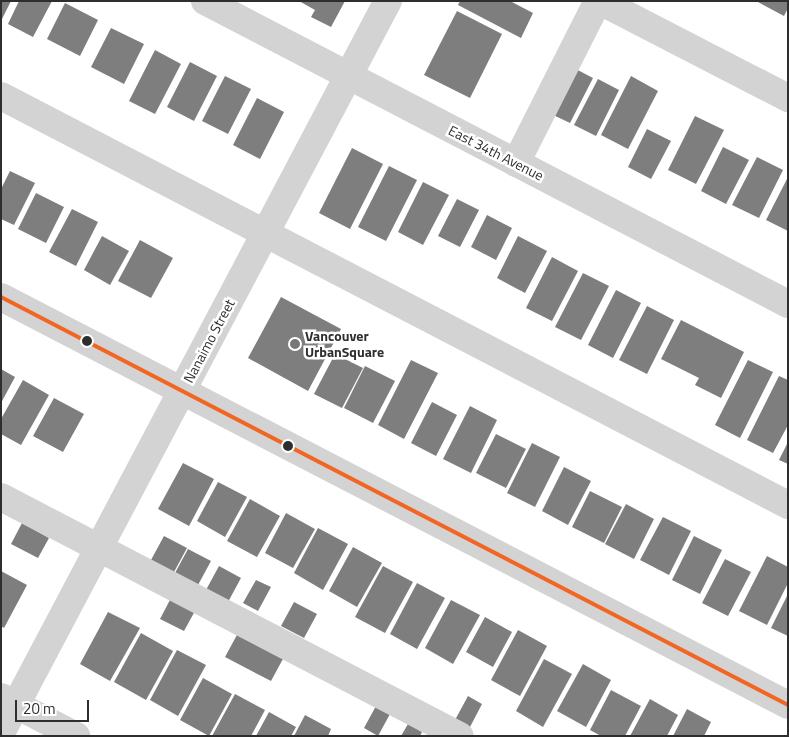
<!DOCTYPE html>
<html>
<head>
<meta charset="utf-8">
<style>
  body { margin:0 }
  #map { position:relative; width:789px; height:737px; overflow:hidden; background:#fff; font-family:"Titillium Web",sans-serif }
  div>[style] { position:absolute }
  .building>* { inset:0; background:#7e7e7e }
  .minor>* { height:28px; margin:-14px; padding:0 14px; transform-origin:14px; border-radius:14px; background:#d3d3d3 }
  .bus-1>* { height:4px; margin:-2px; padding:0 2px; transform-origin:2px; border-radius:2px; background:#f26522 }
  .dots>* { width:14px; height:14px; translate:-50% -50%; box-sizing:border-box; border:2px solid #fff; border-radius:50% }
  span { translate:-50% -50%; white-space:nowrap; text-align:center; line-height:1.15; -webkit-text-stroke:5px #fff; paint-order:stroke }
  .street-label { font-size:14px; color:#2e2e2e }
  .poi-label { font-size:14px; color:#2e2e2e; font-weight:700 }
  .left { translate:0 -50%; text-align:left }
  .frame { position:absolute; inset:0; border:2px solid #2e2e2e; pointer-events:none }
  .scale { position:absolute; left:15px; top:700px; width:74px; height:22px; box-sizing:border-box; border:2px solid #2e2e2e; border-top:0; padding-left:6px; font-size:15px; line-height:18px; white-space:nowrap; color:#2e2e2e; -webkit-text-stroke:4px #fff; paint-order:stroke }
</style>
</head>
<body>
<div id="map">
  <div class="building">
    <div style="clip-path:polygon(1px 1px,11px 1px,1px 21px)"></div>
    <div style="clip-path:polygon(19px 1px,52px 1px,33px 37px,8px 24px)"></div>
    <div style="clip-path:polygon(299px 1px,345px 1px,331px 27px,311px 17px,315px 10px)"></div>
    <div style="clip-path:polygon(460px 1px,510px 1px,533px 13px,521px 38px,458px 5px)"></div>
    <div style="clip-path:polygon(756px 1px,788px 1px,788px 8px,784px 16px)"></div>
    <div style="clip-path:polygon(65px 3px,98px 20px,80px 56px,47px 39px)"></div>
    <div style="clip-path:polygon(457px 11px,502px 34px,470px 98px,424px 75px)"></div>
    <div style="clip-path:polygon(111px 28px,144px 44px,124px 84px,91px 67px)"></div>
    <div style="clip-path:polygon(155px 50px,181px 64px,155px 114px,129px 101px)"></div>
    <div style="clip-path:polygon(190px 62px,217px 76px,194px 121px,167px 107px)"></div>
    <div style="clip-path:polygon(572px 67px,593px 78px,570px 123px,549px 113px)"></div>
    <div style="clip-path:polygon(225px 76px,251px 89px,228px 134px,202px 121px)"></div>
    <div style="clip-path:polygon(631px 76px,658px 91px,628px 149px,601px 135px)"></div>
    <div style="clip-path:polygon(598px 79px,619px 90px,596px 136px,574px 125px)"></div>
    <div style="clip-path:polygon(257px 98px,284px 112px,260px 159px,233px 145px)"></div>
    <div style="clip-path:polygon(695px 116px,724px 130px,696px 184px,668px 170px)"></div>
    <div style="clip-path:polygon(647px 129px,671px 141px,651px 179px,628px 167px)"></div>
    <div style="clip-path:polygon(723px 147px,749px 160px,726px 204px,701px 191px)"></div>
    <div style="clip-path:polygon(352px 148px,383px 164px,350px 229px,319px 213px)"></div>
    <div style="clip-path:polygon(757px 157px,783px 170px,759px 218px,732px 205px)"></div>
    <div style="clip-path:polygon(389px 166px,417px 180px,386px 241px,358px 227px)"></div>
    <div style="clip-path:polygon(10px 171px,35px 183px,14px 225px,1px 219px,1px 189px)"></div>
    <div style="clip-path:polygon(788px 177px,788px 231px,766px 220px)"></div>
    <div style="clip-path:polygon(423px 182px,449px 195px,423px 245px,398px 232px)"></div>
    <div style="clip-path:polygon(36px 193px,64px 207px,46px 243px,18px 229px)"></div>
    <div style="clip-path:polygon(457px 199px,479px 210px,460px 247px,438px 236px)"></div>
    <div style="clip-path:polygon(72px 209px,98px 222px,76px 266px,49px 252px)"></div>
    <div style="clip-path:polygon(487px 215px,512px 228px,496px 260px,471px 247px)"></div>
    <div style="clip-path:polygon(102px 236px,129px 251px,110px 285px,84px 270px)"></div>
    <div style="clip-path:polygon(518px 236px,547px 251px,525px 293px,497px 278px)"></div>
    <div style="clip-path:polygon(140px 240px,173px 258px,151px 298px,118px 281px)"></div>
    <div style="clip-path:polygon(552px 257px,578px 271px,552px 321px,526px 308px)"></div>
    <div style="clip-path:polygon(583px 273px,609px 286px,581px 340px,555px 327px)"></div>
    <div style="clip-path:polygon(616px 290px,641px 303px,613px 358px,588px 345px)"></div>
    <div style="clip-path:polygon(281px 297px,341px 329px,308px 391px,248px 358px)"></div>
    <div style="clip-path:polygon(647px 306px,674px 320px,647px 374px,619px 360px)"></div>
    <div style="clip-path:polygon(681px 320px,744px 352px,721px 398px,695px 385px,699px 378px,661px 359px)"></div>
    <div style="clip-path:polygon(335px 354px,363px 368px,342px 408px,314px 394px)"></div>
    <div style="clip-path:polygon(411px 360px,438px 373px,404px 439px,378px 425px)"></div>
    <div style="clip-path:polygon(748px 360px,773px 372px,740px 438px,715px 425px)"></div>
    <div style="clip-path:polygon(365px 366px,395px 381px,373px 423px,344px 408px)"></div>
    <div style="clip-path:polygon(1px 369px,15px 377px,1px 403px)"></div>
    <div style="clip-path:polygon(779px 376px,788px 380px,788px 425px,773px 453px,747px 440px)"></div>
    <div style="clip-path:polygon(23px 380px,49px 395px,21px 445px,1px 434px,1px 419px)"></div>
    <div style="clip-path:polygon(54px 398px,84px 414px,63px 452px,33px 436px)"></div>
    <div style="clip-path:polygon(432px 402px,457px 415px,436px 456px,411px 443px)"></div>
    <div style="clip-path:polygon(470px 406px,497px 420px,471px 473px,443px 459px)"></div>
    <div style="clip-path:polygon(496px 434px,526px 449px,506px 488px,476px 473px)"></div>
    <div style="clip-path:polygon(788px 442px,788px 464px,779px 460px)"></div>
    <div style="clip-path:polygon(532px 443px,560px 457px,535px 507px,507px 493px)"></div>
    <div style="clip-path:polygon(183px 463px,214px 479px,189px 526px,158px 509px)"></div>
    <div style="clip-path:polygon(564px 467px,591px 481px,568px 525px,542px 511px)"></div>
    <div style="clip-path:polygon(218px 482px,247px 497px,225px 537px,197px 521px)"></div>
    <div style="clip-path:polygon(590px 491px,622px 507px,604px 543px,572px 527px)"></div>
    <div style="clip-path:polygon(250px 499px,280px 516px,257px 557px,227px 541px)"></div>
    <div style="clip-path:polygon(626px 504px,654px 519px,634px 559px,605px 544px)"></div>
    <div style="clip-path:polygon(286px 513px,315px 529px,293px 568px,265px 553px)"></div>
    <div style="clip-path:polygon(663px 517px,691px 531px,669px 575px,640px 560px)"></div>
    <div style="clip-path:polygon(22px 523px,49px 538px,38px 558px,11px 544px)"></div>
    <div style="clip-path:polygon(318px 528px,348px 544px,323px 590px,294px 573px)"></div>
    <div style="clip-path:polygon(164px 536px,187px 548px,174px 572px,151px 560px)"></div>
    <div style="clip-path:polygon(694px 536px,722px 550px,700px 594px,672px 580px)"></div>
    <div style="clip-path:polygon(353px 547px,382px 563px,357px 607px,329px 591px)"></div>
    <div style="clip-path:polygon(188px 549px,211px 561px,198px 585px,175px 573px)"></div>
    <div style="clip-path:polygon(767px 556px,788px 567px,788px 583px,767px 625px,739px 611px)"></div>
    <div style="clip-path:polygon(725px 559px,751px 572px,728px 616px,702px 603px)"></div>
    <div style="clip-path:polygon(219px 566px,241px 578px,228px 602px,206px 590px)"></div>
    <div style="clip-path:polygon(383px 566px,413px 582px,385px 633px,355px 617px)"></div>
    <div style="clip-path:polygon(1px 571px,27px 585px,4px 628px,1px 626px)"></div>
    <div style="clip-path:polygon(256px 580px,271px 587px,258px 611px,243px 603px)"></div>
    <div style="clip-path:polygon(417px 583px,445px 598px,417px 649px,390px 634px)"></div>
    <div style="clip-path:polygon(788px 594px,788px 636px,771px 628px)"></div>
    <div style="clip-path:polygon(171px 598px,195px 611px,184px 631px,160px 619px)"></div>
    <div style="clip-path:polygon(451px 600px,480px 615px,453px 664px,425px 648px)"></div>
    <div style="clip-path:polygon(294px 602px,317px 614px,304px 638px,281px 626px)"></div>
    <div style="clip-path:polygon(108px 612px,140px 628px,110px 681px,80px 664px)"></div>
    <div style="clip-path:polygon(485px 617px,512px 632px,493px 667px,466px 652px)"></div>
    <div style="clip-path:polygon(518px 630px,547px 646px,520px 696px,491px 680px)"></div>
    <div style="clip-path:polygon(141px 633px,173px 651px,146px 700px,114px 682px)"></div>
    <div style="clip-path:polygon(238px 633px,284px 657px,271px 681px,225px 657px)"></div>
    <div style="clip-path:polygon(177px 650px,206px 665px,178px 716px,150px 700px)"></div>
    <div style="clip-path:polygon(544px 659px,572px 674px,543px 727px,516px 711px)"></div>
    <div style="clip-path:polygon(583px 664px,611px 680px,586px 727px,557px 711px)"></div>
    <div style="clip-path:polygon(203px 678px,232px 694px,209px 736px,180px 720px)"></div>
    <div style="clip-path:polygon(611px 690px,641px 706px,625px 736px,601px 736px,590px 730px)"></div>
    <div style="clip-path:polygon(235px 694px,265px 710px,251px 736px,212px 736px)"></div>
    <div style="clip-path:polygon(468px 696px,482px 704px,470px 727px,455px 720px)"></div>
    <div style="clip-path:polygon(650px 699px,678px 715px,667px 736px,630px 736px)"></div>
    <div style="clip-path:polygon(376px 706px,390px 714px,378px 736px,364px 728px)"></div>
    <div style="clip-path:polygon(687px 709px,711px 722px,704px 736px,673px 736px)"></div>
    <div style="clip-path:polygon(269px 712px,296px 727px,291px 736px,256px 736px)"></div>
    <div style="clip-path:polygon(305px 715px,331px 729px,328px 736px,294px 736px)"></div>
    <div style="clip-path:polygon(408px 724px,422px 732px,420px 736px,401px 736px)"></div>
  </div>
  <div class="minor">
    <div style="left:205px;top:1px;width:657px;rotate:27.46deg"></div>
    <div style="left:600px;top:1px;width:212px;rotate:27.3deg"></div>
    <div style="left:1px;top:96px;width:887px;rotate:27.46deg"></div>
    <div style="left:516px;top:163px;width:182px;rotate:-63.2deg"></div>
    <div style="left:1px;top:297px;width:886px;rotate:27.4deg"></div>
    <div style="left:1px;top:497px;width:517px;rotate:27.51deg"></div>
    <div style="left:1px;top:697px;width:85px;rotate:27.5deg"></div>
    <div style="left:1px;top:733px;width:828px;rotate:-62.14deg"></div>
  </div>
  <div class="bus-1">
    <div style="left:1px;top:297px;width:886px;rotate:27.4deg"></div>
  </div>
  <div class="dots">
    <div style="left:87px;top:341px;background:#2e2e2e"></div>
    <div style="left:295px;top:344px;background:#777"></div>
    <div style="left:288px;top:446px;background:#2e2e2e"></div>
  </div>
  <div class="street-label">
    <span style="left:496px;top:153px;rotate:27deg">East 34th Avenue</span>
    <span style="left:209px;top:341px;rotate:-62deg">Nanaimo Street</span>
  </div>
  <div class="poi-label">
    <span class="left" style="left:305px;top:344px">Vancouver<br>UrbanSquare</span>
  </div>
  <div class="frame"></div>
  <div class="scale">20 m</div>
</div>
</body>
</html>
